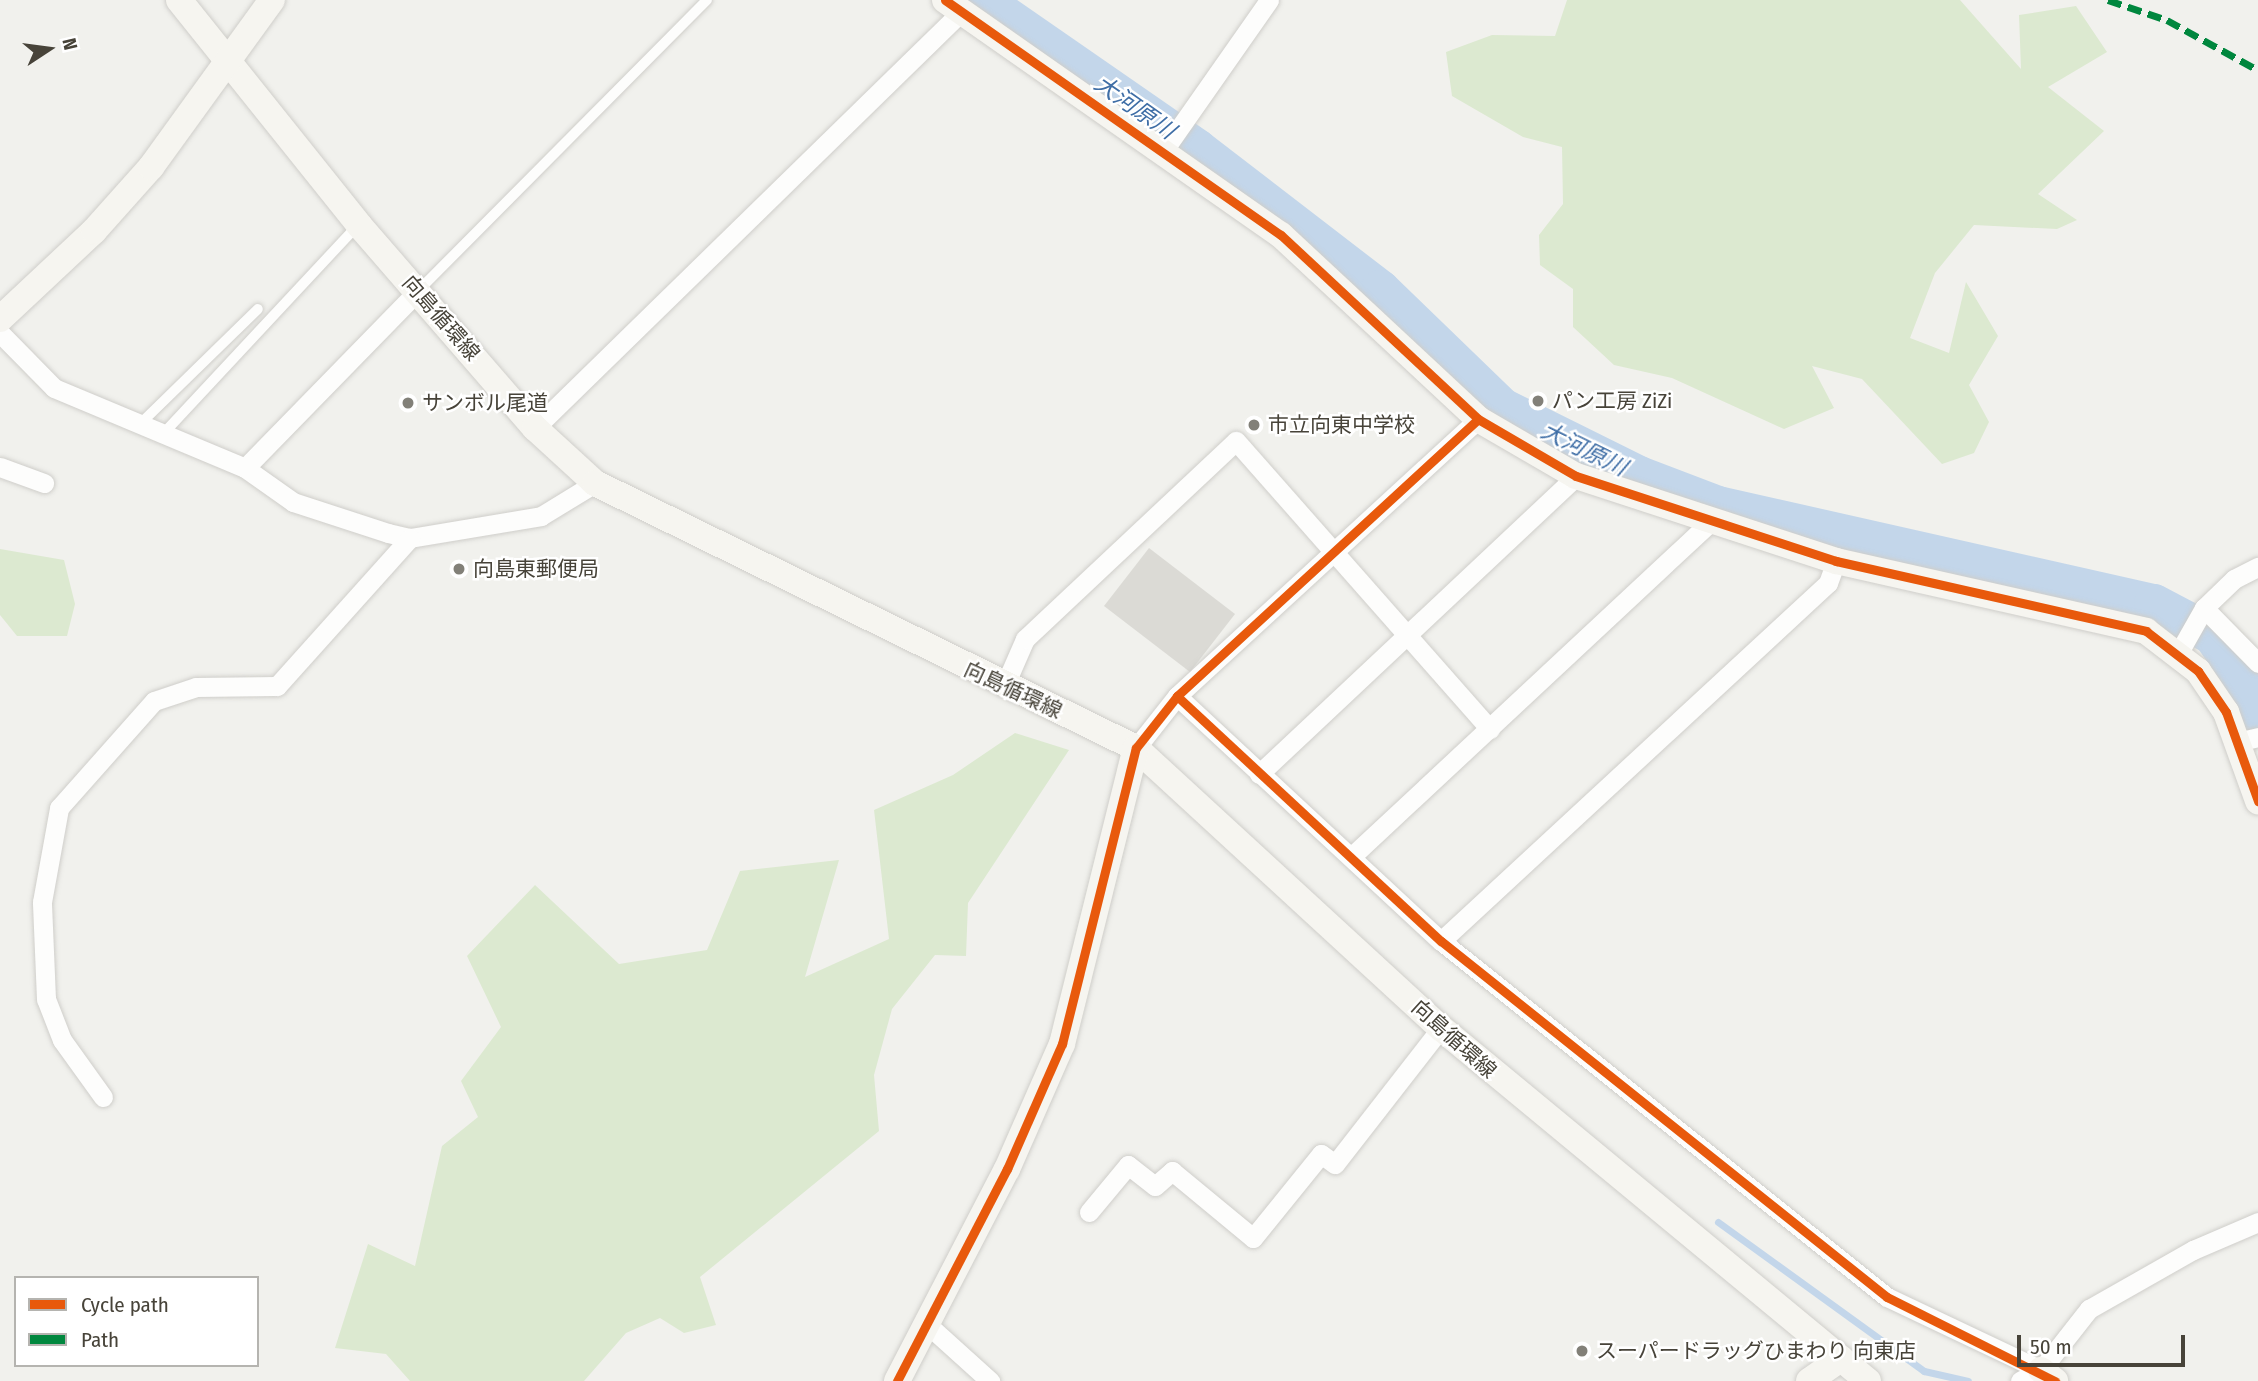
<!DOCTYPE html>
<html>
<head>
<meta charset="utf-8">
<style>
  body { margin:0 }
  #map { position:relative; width:2258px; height:1381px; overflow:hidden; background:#f1f1ed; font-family:"Fira Sans Condensed","Noto Sans JP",sans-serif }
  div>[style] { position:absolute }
  .green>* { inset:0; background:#dce9d0 }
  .stream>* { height:7px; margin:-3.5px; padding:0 3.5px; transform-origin:3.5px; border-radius:3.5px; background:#c3d6ea }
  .river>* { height:40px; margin:-20px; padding:0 20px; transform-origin:20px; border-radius:20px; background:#c3d6ea }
  .building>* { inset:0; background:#dbdad5 }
  .roads { filter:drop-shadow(0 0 2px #cfceca) drop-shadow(0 0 2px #cfceca) }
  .lane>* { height:10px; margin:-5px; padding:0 5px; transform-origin:5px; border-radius:5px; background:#fdfdfc }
  .street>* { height:19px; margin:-9.5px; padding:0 9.5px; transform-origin:9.5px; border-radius:9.5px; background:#fdfdfc }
  .secondary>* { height:26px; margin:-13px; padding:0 13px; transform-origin:13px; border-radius:13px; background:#f6f5f0 }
  .quiet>* { height:7px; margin-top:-3.5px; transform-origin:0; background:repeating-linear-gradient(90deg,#00873e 0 14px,transparent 0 21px) }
  .cycleway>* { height:9px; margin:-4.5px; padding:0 4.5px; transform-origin:4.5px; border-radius:4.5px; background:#e8590c }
  .dots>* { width:19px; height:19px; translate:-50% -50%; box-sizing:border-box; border:4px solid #fff; border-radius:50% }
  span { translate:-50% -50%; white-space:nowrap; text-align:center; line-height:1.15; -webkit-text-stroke:5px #fff; paint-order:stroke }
  .street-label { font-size:21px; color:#474339 }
  .poi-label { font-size:21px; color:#474339 }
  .left { translate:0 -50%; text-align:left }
  .water-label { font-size:23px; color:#3f6ea6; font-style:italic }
  .legend { position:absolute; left:14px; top:1276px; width:245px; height:91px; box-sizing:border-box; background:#fff; border:2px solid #b5b4b0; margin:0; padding:9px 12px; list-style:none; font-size:21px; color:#474339 }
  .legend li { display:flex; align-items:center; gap:14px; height:35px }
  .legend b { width:35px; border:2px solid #b5b4b0 }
  .north { position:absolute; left:14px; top:14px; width:70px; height:70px; -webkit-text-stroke:5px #fff; paint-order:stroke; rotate:77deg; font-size:19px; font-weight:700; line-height:28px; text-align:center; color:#474339 }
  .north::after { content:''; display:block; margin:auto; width:24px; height:32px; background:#474339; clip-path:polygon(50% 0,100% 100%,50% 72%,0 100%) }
  .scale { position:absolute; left:2017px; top:1335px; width:168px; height:32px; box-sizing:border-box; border:4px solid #474339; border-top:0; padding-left:9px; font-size:21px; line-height:24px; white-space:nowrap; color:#474339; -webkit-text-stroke:5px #fff; paint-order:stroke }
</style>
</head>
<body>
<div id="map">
  <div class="green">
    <div style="clip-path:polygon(1567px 0,1960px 0,2021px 69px,2019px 15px,2076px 6px,2107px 52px,2048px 87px,2104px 131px,2038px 194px,2077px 220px,2057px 229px,1974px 225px,1935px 273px,1910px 338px,1949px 353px,1966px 282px,1998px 336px,1969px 385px,1989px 422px,1974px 453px,1942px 464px,1862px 379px,1812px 366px,1834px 408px,1784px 429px,1672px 378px,1614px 365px,1573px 327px,1573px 289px,1540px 265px,1539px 235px,1563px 204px,1562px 147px,1523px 137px,1452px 96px,1446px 52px,1492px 35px,1555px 36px)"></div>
    <div style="clip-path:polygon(0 549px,64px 560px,75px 604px,67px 636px,17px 636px,0 615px)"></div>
    <div style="clip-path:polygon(1015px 733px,1069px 750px,968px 903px,966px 956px,935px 955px,892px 1009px,874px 1075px,879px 1131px,700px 1277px,716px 1325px,684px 1333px,660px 1318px,626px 1333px,584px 1381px,410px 1381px,386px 1354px,335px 1348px,368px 1244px,415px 1266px,442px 1146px,478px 1117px,461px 1081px,501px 1027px,467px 956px,535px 885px,619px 964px,707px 950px,740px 871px,839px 860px,805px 977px,889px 939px,874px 810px,953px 775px)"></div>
  </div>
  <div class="stream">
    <div style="left:1718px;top:1222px;width:254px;rotate:35.9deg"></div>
    <div style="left:1924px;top:1371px;width:45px;rotate:12.8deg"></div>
  </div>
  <div class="river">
    <div style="left:982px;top:0;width:262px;rotate:34.7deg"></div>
    <div style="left:1197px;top:149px;width:231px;rotate:37.6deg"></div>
    <div style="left:1380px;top:290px;width:170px;rotate:44deg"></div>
    <div style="left:1502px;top:408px;width:153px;rotate:26.4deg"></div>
    <div style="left:1639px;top:476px;width:85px;rotate:20.8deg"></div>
    <div style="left:1718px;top:506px;width:447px;rotate:12.7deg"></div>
    <div style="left:2154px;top:604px;width:67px;rotate:27.7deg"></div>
    <div style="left:2213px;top:635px;width:56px;rotate:55.2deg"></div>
    <div style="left:2245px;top:681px;width:38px;rotate:70deg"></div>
  </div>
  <div class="building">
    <div style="clip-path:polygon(1149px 548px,1235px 614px,1190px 672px,1104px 606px)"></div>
  </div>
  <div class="roads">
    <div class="lane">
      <div style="left:418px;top:291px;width:410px;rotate:-45.2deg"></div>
      <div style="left:139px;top:425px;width:166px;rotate:-44.3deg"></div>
      <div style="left:163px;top:434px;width:286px;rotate:-47deg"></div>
    </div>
    <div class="street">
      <div style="left:1164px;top:150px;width:183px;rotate:-55deg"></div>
      <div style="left:0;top:333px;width:77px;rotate:45.5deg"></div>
      <div style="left:54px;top:388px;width:207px;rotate:22.7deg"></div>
      <div style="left:245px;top:468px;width:59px;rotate:35.3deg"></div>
      <div style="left:293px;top:502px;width:100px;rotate:18.1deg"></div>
      <div style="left:388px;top:533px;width:23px;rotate:13deg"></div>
      <div style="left:410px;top:538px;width:133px;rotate:-9.5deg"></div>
      <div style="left:541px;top:516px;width:63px;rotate:-31.4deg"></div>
      <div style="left:535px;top:428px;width:595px;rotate:-44.32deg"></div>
      <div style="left:0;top:467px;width:47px;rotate:20deg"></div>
      <div style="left:245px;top:468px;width:248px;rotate:-45.7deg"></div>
      <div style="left:2204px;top:608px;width:77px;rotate:45.5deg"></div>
      <div style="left:2178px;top:654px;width:53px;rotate:-60.5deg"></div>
      <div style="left:2204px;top:608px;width:42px;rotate:-44deg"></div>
      <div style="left:2234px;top:579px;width:27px;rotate:-27deg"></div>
      <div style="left:1004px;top:687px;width:52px;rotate:-66.4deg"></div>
      <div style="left:1025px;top:639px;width:289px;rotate:-43.2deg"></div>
      <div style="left:1236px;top:441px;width:384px;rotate:48.6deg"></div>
      <div style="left:1177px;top:696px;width:360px;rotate:42.9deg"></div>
      <div style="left:1441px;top:941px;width:571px;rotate:38.6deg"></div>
      <div style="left:1887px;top:1297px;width:170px;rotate:25.4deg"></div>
      <div style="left:2237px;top:742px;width:22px;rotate:-13deg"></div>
      <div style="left:1136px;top:748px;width:66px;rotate:-51.7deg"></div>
      <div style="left:1177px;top:696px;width:409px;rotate:-42.6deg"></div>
      <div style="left:1259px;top:774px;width:435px;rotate:-43.2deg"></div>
      <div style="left:1351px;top:857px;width:488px;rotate:-43deg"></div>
      <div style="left:1441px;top:941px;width:527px;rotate:-42.77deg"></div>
      <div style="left:1828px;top:583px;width:23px;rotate:-70deg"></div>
      <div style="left:103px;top:1097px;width:70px;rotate:-125.7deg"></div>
      <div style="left:62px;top:1040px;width:44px;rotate:-111.3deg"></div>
      <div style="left:46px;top:999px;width:97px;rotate:-92.4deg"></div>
      <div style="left:42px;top:902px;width:96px;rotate:-79.7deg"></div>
      <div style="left:59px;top:808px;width:143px;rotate:-48.4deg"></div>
      <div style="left:154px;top:701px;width:44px;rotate:-18.4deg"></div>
      <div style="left:196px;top:687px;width:81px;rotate:-0.7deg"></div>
      <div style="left:277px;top:686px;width:199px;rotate:-48.1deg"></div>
      <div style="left:1089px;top:1212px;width:61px;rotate:-50.3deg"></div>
      <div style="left:1128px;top:1165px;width:34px;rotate:38deg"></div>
      <div style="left:1155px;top:1186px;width:23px;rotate:-41deg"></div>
      <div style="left:1172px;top:1171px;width:105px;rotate:39.6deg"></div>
      <div style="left:1253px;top:1238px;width:108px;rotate:-51deg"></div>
      <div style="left:1321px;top:1154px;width:17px;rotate:36deg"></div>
      <div style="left:1335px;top:1164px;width:172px;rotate:-52.1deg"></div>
      <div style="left:928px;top:1325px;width:84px;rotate:42.1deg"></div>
      <div style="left:2020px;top:1381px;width:24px;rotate:-28deg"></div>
      <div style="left:2041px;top:1370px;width:78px;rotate:-51.8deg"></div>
      <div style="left:2089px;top:1309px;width:120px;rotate:-29.6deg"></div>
      <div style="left:2193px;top:1250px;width:71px;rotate:-23.3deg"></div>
    </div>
    <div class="secondary">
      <div style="left:179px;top:0;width:288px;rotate:51.3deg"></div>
      <div style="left:359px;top:225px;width:269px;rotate:49.1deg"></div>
      <div style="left:535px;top:428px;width:81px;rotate:42.5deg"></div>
      <div style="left:595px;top:483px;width:602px;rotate:26.1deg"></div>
      <div style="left:1136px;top:748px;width:414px;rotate:42.6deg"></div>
      <div style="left:1441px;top:1028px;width:554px;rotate:39.58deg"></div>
      <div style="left:945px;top:0;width:410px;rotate:35deg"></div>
      <div style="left:1281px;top:235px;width:270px;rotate:43deg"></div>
      <div style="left:1478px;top:419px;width:113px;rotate:30.2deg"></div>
      <div style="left:1576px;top:476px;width:274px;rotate:18.1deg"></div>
      <div style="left:1836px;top:561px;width:318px;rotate:12.7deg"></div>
      <div style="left:2146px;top:631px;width:66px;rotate:37.6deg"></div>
      <div style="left:2198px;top:671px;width:50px;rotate:55.7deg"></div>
      <div style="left:2226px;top:712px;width:95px;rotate:70.2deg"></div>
      <div style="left:0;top:319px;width:129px;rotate:-43.1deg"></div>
      <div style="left:94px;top:231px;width:86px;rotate:-48.3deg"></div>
      <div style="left:151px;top:167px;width:206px;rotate:-54.1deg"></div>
      <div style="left:2041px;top:1370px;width:18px;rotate:38deg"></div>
      <div style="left:897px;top:1381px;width:239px;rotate:-62.6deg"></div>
      <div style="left:1007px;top:1169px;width:137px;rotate:-66.3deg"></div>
      <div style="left:1062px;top:1044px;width:305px;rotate:-76deg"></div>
      <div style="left:1809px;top:1381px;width:39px;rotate:-35deg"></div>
    </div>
  </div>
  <div class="quiet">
    <div style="left:2108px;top:0;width:62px;rotate:18.7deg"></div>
    <div style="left:2167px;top:20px;width:104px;rotate:28.8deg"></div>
  </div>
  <div class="cycleway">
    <div style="left:945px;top:0;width:410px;rotate:35deg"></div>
    <div style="left:1281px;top:235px;width:270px;rotate:43deg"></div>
    <div style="left:1478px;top:419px;width:113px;rotate:30.2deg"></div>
    <div style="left:1576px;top:476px;width:274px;rotate:18.1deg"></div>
    <div style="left:1836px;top:561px;width:318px;rotate:12.7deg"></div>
    <div style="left:2146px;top:631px;width:66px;rotate:37.6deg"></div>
    <div style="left:2198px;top:671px;width:50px;rotate:55.7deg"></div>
    <div style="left:2226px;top:712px;width:95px;rotate:70.2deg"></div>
    <div style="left:1177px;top:696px;width:360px;rotate:42.9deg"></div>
    <div style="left:1441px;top:941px;width:571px;rotate:38.6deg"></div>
    <div style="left:1887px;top:1297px;width:188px;rotate:26.6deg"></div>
    <div style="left:897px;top:1381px;width:239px;rotate:-62.6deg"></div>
    <div style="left:1007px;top:1169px;width:137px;rotate:-66.3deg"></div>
    <div style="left:1062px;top:1044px;width:305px;rotate:-76deg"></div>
    <div style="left:1136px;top:748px;width:66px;rotate:-51.7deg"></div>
    <div style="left:1177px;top:696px;width:409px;rotate:-42.6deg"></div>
  </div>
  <div class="dots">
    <div style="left:1538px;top:401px;background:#828078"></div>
    <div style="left:408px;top:403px;background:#828078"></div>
    <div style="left:1254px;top:425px;background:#828078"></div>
    <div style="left:459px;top:569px;background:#828078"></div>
    <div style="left:1582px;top:1351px;background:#828078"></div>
  </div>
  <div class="street-label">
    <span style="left:441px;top:318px;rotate:49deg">向島循環線</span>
    <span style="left:1013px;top:690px;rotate:25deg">向島循環線</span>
    <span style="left:1454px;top:1039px;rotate:42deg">向島循環線</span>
  </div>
  <div class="poi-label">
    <span class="left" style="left:1552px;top:401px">パン工房 ZiZi</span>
    <span class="left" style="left:422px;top:403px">サンボル尾道</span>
    <span class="left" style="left:1268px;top:425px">市立向東中学校</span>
    <span class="left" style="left:473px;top:569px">向島東郵便局</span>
    <span class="left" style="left:1596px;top:1351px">スーパードラッグひまわり 向東店</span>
  </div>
  <div class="water-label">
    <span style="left:1135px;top:107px;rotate:35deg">大河原川</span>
    <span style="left:1584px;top:449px;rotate:26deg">大河原川</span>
  </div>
  <ul class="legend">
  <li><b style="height:9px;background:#e8590c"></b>Cycle path</li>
  <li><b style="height:9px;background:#00873e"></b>Path</li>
  </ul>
  <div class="north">N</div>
  <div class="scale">50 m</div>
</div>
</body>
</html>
